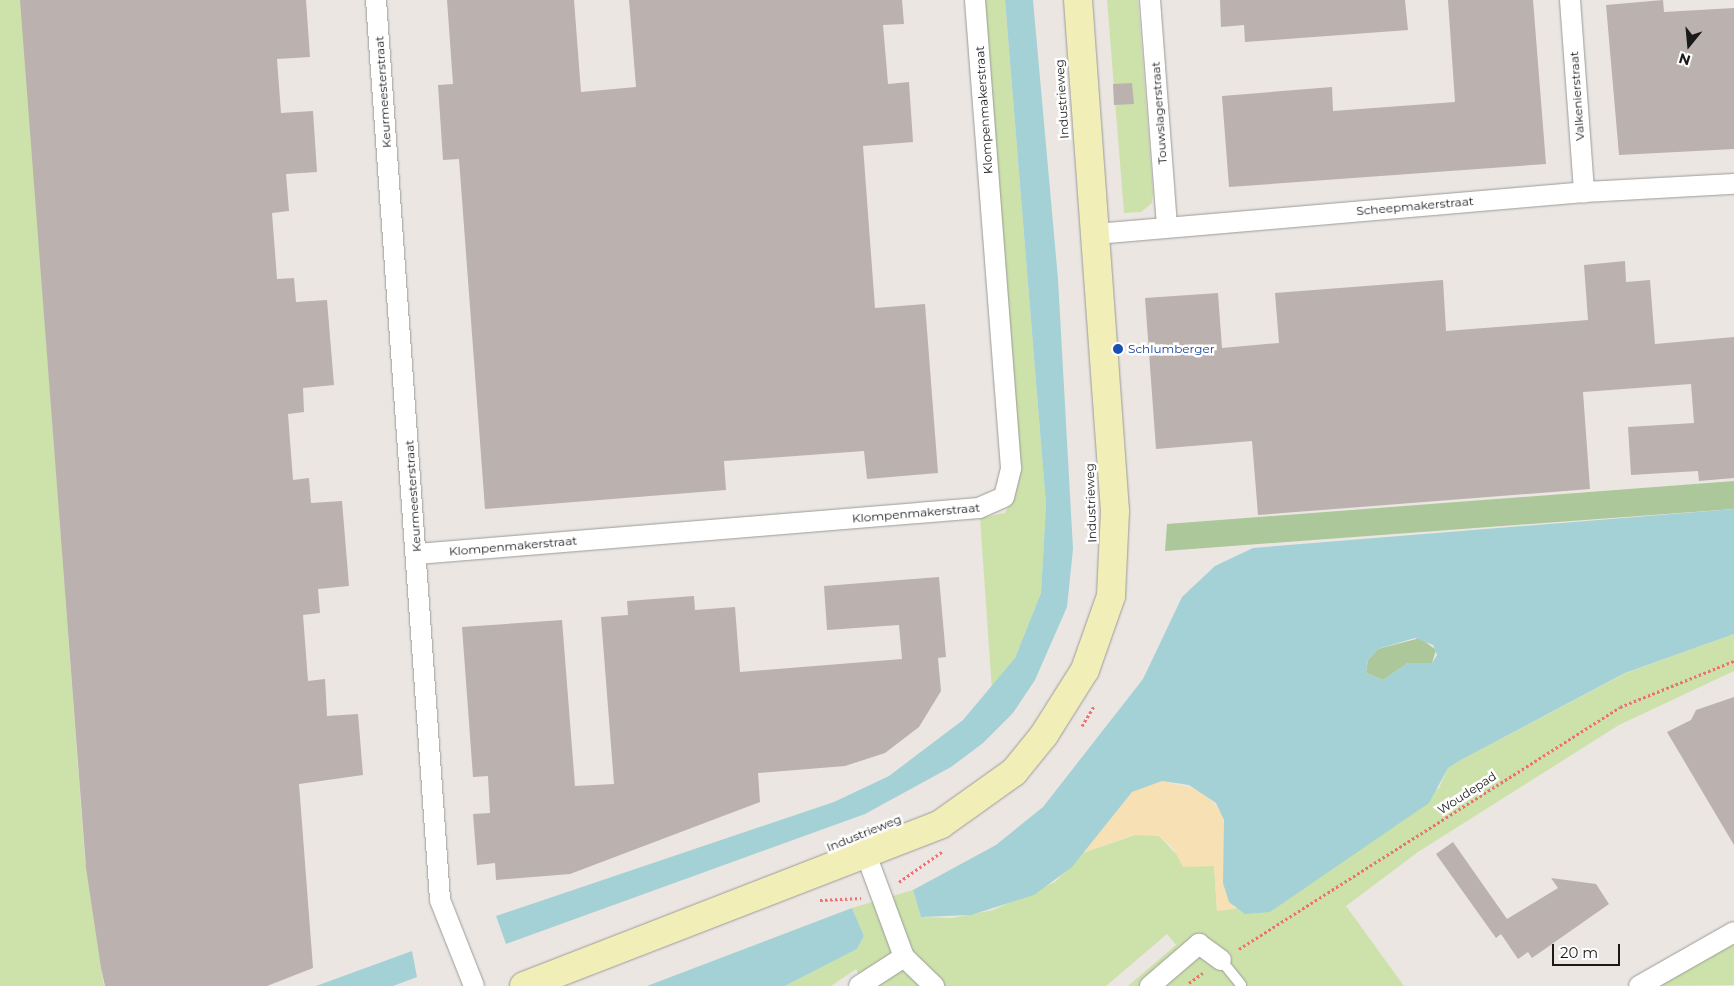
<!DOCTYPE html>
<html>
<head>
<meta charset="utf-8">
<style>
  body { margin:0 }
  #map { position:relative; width:1734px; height:986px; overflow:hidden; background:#ebe6e1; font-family:Montserrat,sans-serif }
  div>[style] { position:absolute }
  .grass>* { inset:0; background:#cde2aa }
  .forest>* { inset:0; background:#acc799 }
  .sand>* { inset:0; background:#f7e0b3 }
  .water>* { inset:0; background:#a4d1d5 }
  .building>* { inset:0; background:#bbb1ae }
  .path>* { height:3px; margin-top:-1.5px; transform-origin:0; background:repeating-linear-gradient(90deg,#ec7174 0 2.5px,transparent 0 5px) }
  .roads { filter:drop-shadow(0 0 1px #9b9b9b) drop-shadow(0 0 1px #9b9b9b) }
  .lane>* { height:10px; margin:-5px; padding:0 5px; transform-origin:5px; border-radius:5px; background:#fff }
  .street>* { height:20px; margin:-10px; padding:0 10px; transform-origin:10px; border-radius:10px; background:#fff }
  .secondary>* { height:28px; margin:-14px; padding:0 14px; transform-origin:14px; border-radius:14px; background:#f2eeb8 }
  .dots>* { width:14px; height:14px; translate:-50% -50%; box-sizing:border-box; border:2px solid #fff; border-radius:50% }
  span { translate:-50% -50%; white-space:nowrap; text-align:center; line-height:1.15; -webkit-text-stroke:5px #fff; paint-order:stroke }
  .street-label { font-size:12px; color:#1a1a1a }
  .transit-label { font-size:12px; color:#164399 }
  .left { translate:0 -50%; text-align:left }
  .north { position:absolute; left:1664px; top:20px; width:50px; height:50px; -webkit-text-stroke:4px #fff; paint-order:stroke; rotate:197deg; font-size:14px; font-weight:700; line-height:20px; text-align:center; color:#1a1a1a }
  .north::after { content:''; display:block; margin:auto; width:18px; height:22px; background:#1a1a1a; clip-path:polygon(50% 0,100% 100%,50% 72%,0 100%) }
  .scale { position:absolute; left:1552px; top:944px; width:68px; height:22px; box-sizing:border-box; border:2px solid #1a1a1a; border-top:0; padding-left:6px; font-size:15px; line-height:18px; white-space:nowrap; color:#1a1a1a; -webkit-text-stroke:4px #fff; paint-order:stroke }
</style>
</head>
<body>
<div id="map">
  <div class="grass">
    <div style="clip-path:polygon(0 0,21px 0,85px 860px,104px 986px,0 986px)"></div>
    <div style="clip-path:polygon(983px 0,1005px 0,1046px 505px,1041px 593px,1015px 658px,992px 691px,980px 518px,1005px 513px,1017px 488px)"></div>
    <div style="clip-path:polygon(1107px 0,1138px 0,1153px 192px,1152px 203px,1141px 212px,1124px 213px)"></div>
    <div style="clip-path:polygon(1734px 634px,1734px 671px,1619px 725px,1418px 852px,1346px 906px,1404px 986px,1128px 986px,1176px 945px,1167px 934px,1106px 986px,864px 986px,856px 969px,831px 986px,785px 986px,857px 949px,864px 936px,852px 908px,913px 890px,921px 917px,952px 918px,993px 910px,1055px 882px,1083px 853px,1138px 834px,1159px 836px,1175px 853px,1214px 865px,1217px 910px,1234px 908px,1270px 912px,1439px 788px,1448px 768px,1459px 761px,1626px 673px)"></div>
    <div style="clip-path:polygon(1734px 940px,1734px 985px,1652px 986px)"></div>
  </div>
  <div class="forest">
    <div style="clip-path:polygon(1734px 481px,1734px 509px,1165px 551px,1167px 524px)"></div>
    <div style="clip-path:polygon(1420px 638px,1436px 650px,1432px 663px,1408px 663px,1383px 680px,1366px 673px,1368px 660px,1378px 649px)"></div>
  </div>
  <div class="sand">
    <div style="clip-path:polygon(1162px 781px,1200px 790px,1222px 812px,1227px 846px,1223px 883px,1235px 909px,1217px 911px,1214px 866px,1183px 867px,1173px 848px,1159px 836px,1133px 835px,1083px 853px,1132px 792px)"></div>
  </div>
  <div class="water">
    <div style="clip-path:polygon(1005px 0,1033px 0,1058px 279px,1073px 549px,1067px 607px,1035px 680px,1013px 713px,983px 743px,951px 767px,865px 814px,506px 944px,496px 916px,834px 802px,889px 776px,963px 720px,1015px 658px,1041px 593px,1046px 505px)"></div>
    <div style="clip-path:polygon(evenodd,1734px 509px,1734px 634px,1625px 673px,1459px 761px,1448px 768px,1429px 803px,1270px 912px,1245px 914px,1229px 902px,1223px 883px,1224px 820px,1216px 803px,1189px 785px,1162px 781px,1132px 792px,1072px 867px,1034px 895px,971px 915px,921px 917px,913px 890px,996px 845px,1043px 807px,1143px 679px,1182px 597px,1215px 566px,1253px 548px,1734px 509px,1415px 638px,1433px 645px,1437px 655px,1432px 663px,1408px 663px,1383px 680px,1366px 673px,1368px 660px,1378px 649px,1415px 638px)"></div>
    <div style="clip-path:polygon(852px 908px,864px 936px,857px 949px,785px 986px,647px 986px)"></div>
    <div style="clip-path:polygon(412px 951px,417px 977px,393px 986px,316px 986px)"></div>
  </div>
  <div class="building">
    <div style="clip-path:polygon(20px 0,306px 0,310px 57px,277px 59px,281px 113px,313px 111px,317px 172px,286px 174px,289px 211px,272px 213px,277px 279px,294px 278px,296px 302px,327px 300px,334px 385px,303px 388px,304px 412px,288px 414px,293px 480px,309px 478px,311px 503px,342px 501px,349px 586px,318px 589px,320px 613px,303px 615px,308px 681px,325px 679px,327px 716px,358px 714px,363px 775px,299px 784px,313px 968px,267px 986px,105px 986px,101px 968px,86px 868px)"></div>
    <div style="clip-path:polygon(447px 0,574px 0,581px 92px,636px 87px,629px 0,902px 0,904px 24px,883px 25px,888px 84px,909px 82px,913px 142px,863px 146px,875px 308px,925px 304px,938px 473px,867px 479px,864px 451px,768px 458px,724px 461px,726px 490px,485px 509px,459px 159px,443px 160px,438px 85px,453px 84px)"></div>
    <div style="clip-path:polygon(1220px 0,1405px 0,1408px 30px,1245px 42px,1244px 25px,1221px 27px)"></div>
    <div style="clip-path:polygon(1448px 0,1533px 0,1546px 164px,1229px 187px,1222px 96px,1332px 87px,1333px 111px,1455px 102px)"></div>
    <div style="clip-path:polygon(1663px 0,1664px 12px,1734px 8px,1734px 149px,1619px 155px,1606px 5px)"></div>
    <div style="clip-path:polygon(1132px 83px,1134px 104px,1114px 105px,1113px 84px)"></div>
    <div style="clip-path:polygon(1625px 261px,1626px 282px,1650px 280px,1655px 344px,1734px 337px,1734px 478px,1699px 481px,1698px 471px,1631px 475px,1628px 427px,1694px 423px,1691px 384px,1583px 392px,1590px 489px,1258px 515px,1252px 441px,1156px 449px,1145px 298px,1218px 293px,1222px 348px,1279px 343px,1275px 293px,1443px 280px,1446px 331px,1588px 320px,1584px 265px)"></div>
    <div style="clip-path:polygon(939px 577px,946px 657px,938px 658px,941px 691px,919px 727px,885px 753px,845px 766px,758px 773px,760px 802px,570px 874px,496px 880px,495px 863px,477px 865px,473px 814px,490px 813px,488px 776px,473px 777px,462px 627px,562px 620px,575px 786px,614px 784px,601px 617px,628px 615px,627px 601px,694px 596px,695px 610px,735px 607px,740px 672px,902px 659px,899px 625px,827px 630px,824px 586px)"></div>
    <div style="clip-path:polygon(1734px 697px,1734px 845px,1667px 732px,1691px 720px,1696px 710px)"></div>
    <div style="clip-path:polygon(1453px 842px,1507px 919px,1558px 888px,1551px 878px,1596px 884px,1609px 904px,1532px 958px,1528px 952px,1518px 959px,1501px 934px,1496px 938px,1436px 854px)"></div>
  </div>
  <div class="path">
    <div style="left:1082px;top:726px;width:23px;rotate:-59deg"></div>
    <div style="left:899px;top:882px;width:54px;rotate:-35.2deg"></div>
    <div style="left:820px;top:900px;width:41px;rotate:-2.8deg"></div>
    <div style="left:1239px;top:949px;width:451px;rotate:-32.4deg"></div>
    <div style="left:1620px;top:707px;width:123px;rotate:-22deg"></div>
    <div style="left:1189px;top:983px;width:17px;rotate:-36deg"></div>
  </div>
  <div class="roads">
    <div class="lane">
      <div style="left:1221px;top:960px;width:32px;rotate:51deg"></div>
    </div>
    <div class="street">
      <div style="left:376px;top:0;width:902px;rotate:85.93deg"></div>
      <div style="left:440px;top:900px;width:92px;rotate:68.4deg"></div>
      <div style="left:1150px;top:0;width:227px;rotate:85.7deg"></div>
      <div style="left:1570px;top:0;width:193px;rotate:85.8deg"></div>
      <div style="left:1096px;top:234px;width:490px;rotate:-4.9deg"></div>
      <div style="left:1584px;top:192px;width:150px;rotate:-3.1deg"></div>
      <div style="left:417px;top:554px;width:564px;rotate:-4.68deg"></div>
      <div style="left:979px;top:508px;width:27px;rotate:-24deg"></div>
      <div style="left:1004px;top:497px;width:30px;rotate:-76deg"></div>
      <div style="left:1011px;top:468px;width:469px;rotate:-94.4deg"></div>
      <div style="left:904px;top:957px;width:42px;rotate:44deg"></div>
      <div style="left:859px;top:986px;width:54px;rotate:-32.8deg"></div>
      <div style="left:904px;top:957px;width:107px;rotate:-110.3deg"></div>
      <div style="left:1150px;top:986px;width:65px;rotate:-40.6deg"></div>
      <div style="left:1199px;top:944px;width:27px;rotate:36deg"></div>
      <div style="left:1639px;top:986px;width:109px;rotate:-29.6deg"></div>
    </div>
    <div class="secondary">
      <div style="left:524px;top:986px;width:447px;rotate:-21.2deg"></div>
      <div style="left:941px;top:824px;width:90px;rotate:-35.5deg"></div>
      <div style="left:1014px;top:772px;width:48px;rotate:-51deg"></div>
      <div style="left:1044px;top:735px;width:77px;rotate:-57.8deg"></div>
      <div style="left:1085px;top:670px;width:78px;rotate:-70.6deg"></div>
      <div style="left:1111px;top:596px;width:85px;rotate:-87.3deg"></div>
      <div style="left:1115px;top:511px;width:512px;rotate:-94.14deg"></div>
    </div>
  </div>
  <div class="dots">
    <div style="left:1118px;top:349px;background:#1a4fb4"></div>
  </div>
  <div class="street-label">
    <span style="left:383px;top:92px;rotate:-94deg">Keurmeesterstraat</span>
    <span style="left:1577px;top:96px;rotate:-94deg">Valkenierstraat</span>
    <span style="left:1062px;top:99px;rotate:-94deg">Industrieweg</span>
    <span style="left:984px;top:110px;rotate:-94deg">Klompenmakerstraat</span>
    <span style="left:1159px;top:113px;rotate:-94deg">Touwslagerstraat</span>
    <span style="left:1415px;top:206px;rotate:-5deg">Scheepmakerstraat</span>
    <span style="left:413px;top:496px;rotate:-94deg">Keurmeesterstraat</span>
    <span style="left:1091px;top:503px;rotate:-92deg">Industrieweg</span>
    <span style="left:916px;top:513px;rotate:-5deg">Klompenmakerstraat</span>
    <span style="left:513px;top:546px;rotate:-5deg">Klompenmakerstraat</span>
    <span style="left:1467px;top:793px;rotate:-33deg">Woudepad</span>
    <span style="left:864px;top:833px;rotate:-22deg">Industrieweg</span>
  </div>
  <div class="transit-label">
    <span class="left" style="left:1128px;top:349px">Schlumberger</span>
  </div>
  <div class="north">N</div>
  <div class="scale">20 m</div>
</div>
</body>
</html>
